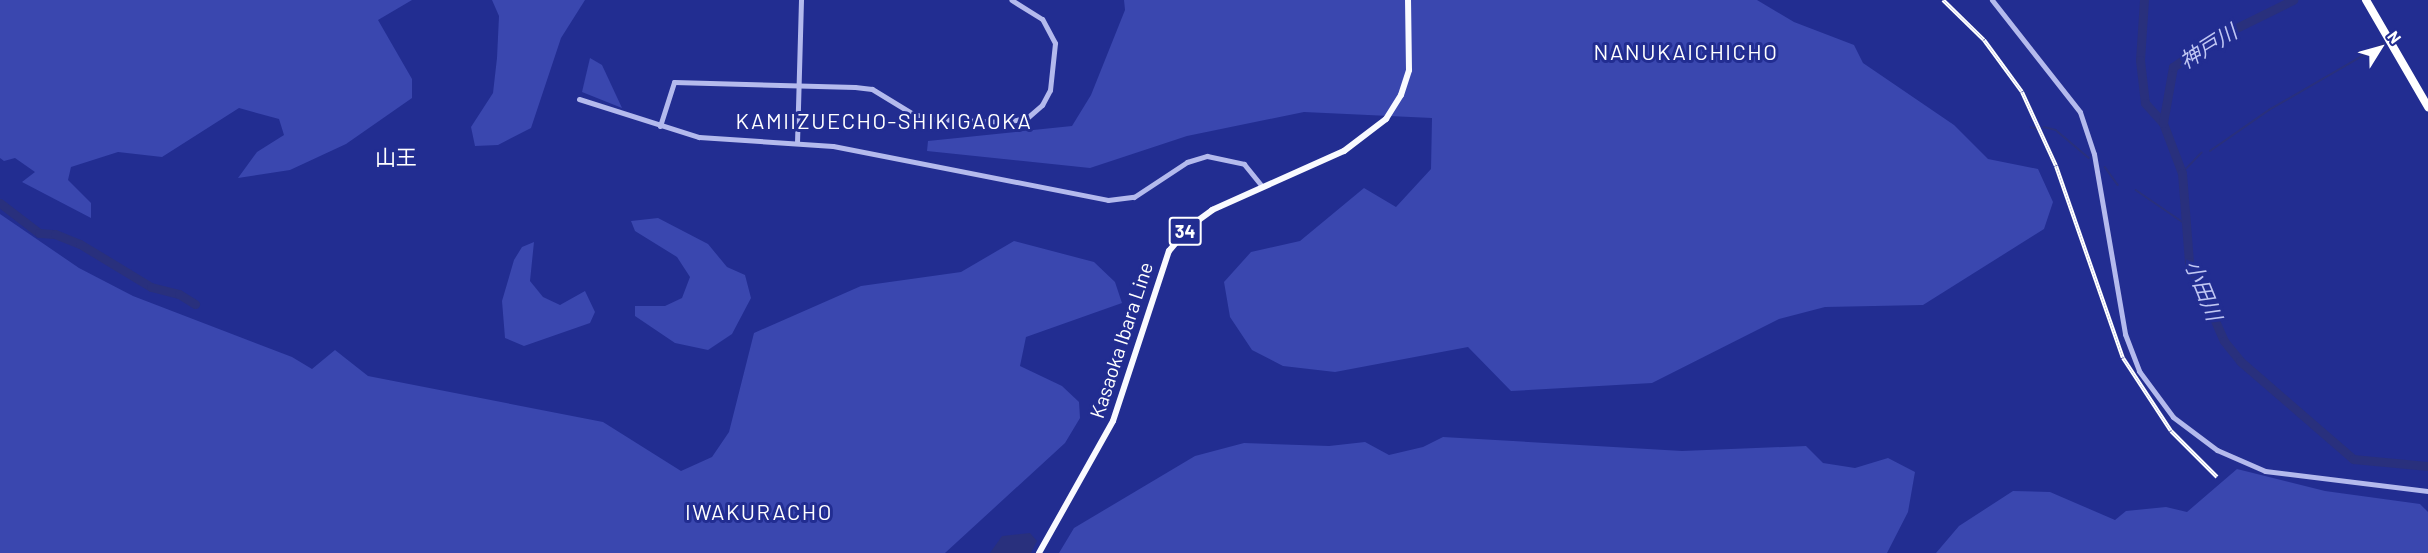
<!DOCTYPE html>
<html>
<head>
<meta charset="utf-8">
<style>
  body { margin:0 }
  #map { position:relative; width:2428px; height:553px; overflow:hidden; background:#222d91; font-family:Barlow,"Noto Sans JP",sans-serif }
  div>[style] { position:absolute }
  .green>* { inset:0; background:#3a47af }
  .water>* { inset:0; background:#29307d }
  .stream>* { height:1.5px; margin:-0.75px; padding:0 0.75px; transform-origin:0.75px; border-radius:0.75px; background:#29307d }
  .river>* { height:9px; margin:-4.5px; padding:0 4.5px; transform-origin:4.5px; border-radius:4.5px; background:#29307d }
  .minor>* { height:5px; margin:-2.5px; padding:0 2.5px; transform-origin:2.5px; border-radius:2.5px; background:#b4baed }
  .major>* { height:6px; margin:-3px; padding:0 3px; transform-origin:3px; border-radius:3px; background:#f9faff }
  .highway>* { height:8px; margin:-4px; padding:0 4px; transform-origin:4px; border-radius:4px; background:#fff }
  .rail>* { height:4px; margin-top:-2px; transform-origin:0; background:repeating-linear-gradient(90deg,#222d91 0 4.5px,#fff 0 9px); box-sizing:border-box; border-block:2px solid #fff }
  span { translate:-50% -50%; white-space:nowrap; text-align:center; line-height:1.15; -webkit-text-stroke:6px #222d91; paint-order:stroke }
  .shield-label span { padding:2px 4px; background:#222d91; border:2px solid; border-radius:4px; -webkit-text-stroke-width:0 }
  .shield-label { font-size:18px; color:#fff; font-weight:700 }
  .street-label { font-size:20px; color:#fff }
  .water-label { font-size:21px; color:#c0c6f3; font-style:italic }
  .neighbourhood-label { font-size:21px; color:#fff }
  .quarter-label { font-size:22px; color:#fff; letter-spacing:1.5px }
  .north { position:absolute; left:2350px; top:18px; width:60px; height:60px; -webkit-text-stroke:4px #222d91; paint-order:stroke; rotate:53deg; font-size:16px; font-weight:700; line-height:24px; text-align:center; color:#fff }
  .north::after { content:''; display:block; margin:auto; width:21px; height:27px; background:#fff; clip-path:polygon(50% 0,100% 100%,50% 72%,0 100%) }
</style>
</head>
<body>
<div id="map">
  <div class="green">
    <div style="clip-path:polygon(0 0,412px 0,378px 20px,412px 79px,412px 98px,346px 144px,290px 170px,238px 178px,257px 152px,284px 135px,279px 119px,239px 108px,162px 157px,118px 152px,71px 167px,68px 180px,91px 203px,91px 218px,22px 182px,35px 172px,15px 158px,4px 161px,0 158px)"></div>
    <div style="clip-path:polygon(492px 0,585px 0,561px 38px,531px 128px,498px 145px,475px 146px,471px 127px,493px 93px,497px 58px,499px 16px)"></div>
    <div style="clip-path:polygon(1124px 0,1757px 0,1794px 22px,1854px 45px,1863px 63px,1954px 125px,1988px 159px,2038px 169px,2053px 202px,2044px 229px,1923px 305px,1825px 307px,1779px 319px,1652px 383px,1511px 391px,1468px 347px,1335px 372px,1283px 366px,1252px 350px,1230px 317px,1224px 282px,1251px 252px,1300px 241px,1364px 188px,1396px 207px,1431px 169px,1432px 118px,1304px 112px,1187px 136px,1090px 168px,927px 151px,928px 141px,1072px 126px,1091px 95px,1125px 10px)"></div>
    <div style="clip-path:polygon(590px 58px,602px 65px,622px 108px,582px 92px)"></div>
    <div style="clip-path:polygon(0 214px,79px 268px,133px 296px,292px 357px,312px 369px,335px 350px,368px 376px,603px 422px,681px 471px,712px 457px,729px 432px,754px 333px,861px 286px,961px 272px,1014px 241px,1094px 262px,1115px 282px,1122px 303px,1026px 337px,1020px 366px,1062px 386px,1079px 402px,1080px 418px,1065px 443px,945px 553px,0 553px)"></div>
    <div style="clip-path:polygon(658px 218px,708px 244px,727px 267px,745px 275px,751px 298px,732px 334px,708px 350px,675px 343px,635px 316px,635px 306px,665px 306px,682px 298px,690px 277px,677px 257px,635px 231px,631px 221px)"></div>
    <div style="clip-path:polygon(534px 242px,530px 281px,543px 297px,560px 305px,585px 291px,595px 312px,590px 323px,524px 346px,505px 338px,502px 301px,514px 260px,522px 247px)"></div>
    <div style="clip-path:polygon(1443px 437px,1682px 451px,1806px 446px,1823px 463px,1855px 468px,1888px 458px,1915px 472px,1908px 512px,1887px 553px,1059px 553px,1074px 528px,1195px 456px,1244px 443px,1329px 446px,1365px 442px,1389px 455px,1423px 447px)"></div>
    <div style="clip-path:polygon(2237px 469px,2325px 491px,2420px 504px,2428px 512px,2428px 553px,1936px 553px,1959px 526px,2013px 491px,2050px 492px,2115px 520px,2126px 511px,2166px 507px,2187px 512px)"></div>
  </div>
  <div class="water">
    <div style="clip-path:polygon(1030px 533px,1037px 541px,1031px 553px,990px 553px,1002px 536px)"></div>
  </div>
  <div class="stream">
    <div style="left:2031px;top:127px;width:7px;rotate:16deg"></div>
    <div style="left:2044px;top:127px;width:12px;rotate:14deg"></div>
    <div style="left:2056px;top:130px;width:43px;rotate:40.3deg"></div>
    <div style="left:2210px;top:151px;width:72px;rotate:-34.8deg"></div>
    <div style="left:2269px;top:110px;width:132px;rotate:-30.1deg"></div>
    <div style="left:2105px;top:167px;width:22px;rotate:54deg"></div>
    <div style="left:2182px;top:173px;width:28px;rotate:-46deg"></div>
    <div style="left:2136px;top:190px;width:65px;rotate:34.4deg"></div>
  </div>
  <div class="river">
    <div style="left:2144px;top:0;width:60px;rotate:93.8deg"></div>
    <div style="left:2140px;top:60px;width:43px;rotate:83.4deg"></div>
    <div style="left:2145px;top:103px;width:27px;rotate:48deg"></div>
    <div style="left:2163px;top:123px;width:53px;rotate:69.2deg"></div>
    <div style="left:2182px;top:173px;width:89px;rotate:85.5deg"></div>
    <div style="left:2189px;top:262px;width:86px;rotate:66.1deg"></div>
    <div style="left:2224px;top:341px;width:26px;rotate:51deg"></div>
    <div style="left:2240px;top:361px;width:150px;rotate:40.9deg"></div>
    <div style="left:2353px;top:459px;width:75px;rotate:5.3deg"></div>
    <div style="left:2163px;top:123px;width:57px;rotate:-79.9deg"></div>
    <div style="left:2173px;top:67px;width:45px;rotate:-35.1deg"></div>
    <div style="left:2210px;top:41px;width:93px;rotate:-26.3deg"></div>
    <div style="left:0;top:203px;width:49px;rotate:37.6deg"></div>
    <div style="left:39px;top:233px;width:16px;rotate:4deg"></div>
    <div style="left:55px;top:234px;width:27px;rotate:22deg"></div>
    <div style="left:80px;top:244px;width:83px;rotate:31.2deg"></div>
    <div style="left:151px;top:287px;width:29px;rotate:14deg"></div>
    <div style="left:179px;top:294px;width:19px;rotate:32deg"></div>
  </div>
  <div class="minor">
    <div style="left:1992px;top:0;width:142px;rotate:51.8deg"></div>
    <div style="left:2080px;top:112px;width:44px;rotate:71.6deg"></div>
    <div style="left:2094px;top:154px;width:183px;rotate:80.2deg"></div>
    <div style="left:2125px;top:334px;width:40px;rotate:69deg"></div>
    <div style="left:2139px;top:371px;width:57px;rotate:53.5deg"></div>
    <div style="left:2173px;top:417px;width:55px;rotate:36.9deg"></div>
    <div style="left:2217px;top:450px;width:52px;rotate:23.6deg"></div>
    <div style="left:2265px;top:471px;width:164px;rotate:7deg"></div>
    <div style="left:579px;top:99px;width:126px;rotate:17.6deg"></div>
    <div style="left:699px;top:137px;width:134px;rotate:3.8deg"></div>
    <div style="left:833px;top:146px;width:280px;rotate:11.1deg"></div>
    <div style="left:1108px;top:200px;width:26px;rotate:-7deg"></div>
    <div style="left:1134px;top:197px;width:64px;rotate:-33.4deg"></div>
    <div style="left:1187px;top:162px;width:21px;rotate:-17deg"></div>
    <div style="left:1207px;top:156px;width:38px;rotate:12deg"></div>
    <div style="left:1244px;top:164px;width:28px;rotate:51deg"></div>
    <div style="left:660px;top:126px;width:46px;rotate:-72.3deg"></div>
    <div style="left:674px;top:82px;width:181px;rotate:1.6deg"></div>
    <div style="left:855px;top:87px;width:17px;rotate:7deg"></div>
    <div style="left:872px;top:89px;width:48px;rotate:31.4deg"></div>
    <div style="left:913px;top:114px;width:21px;rotate:14deg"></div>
    <div style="left:933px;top:119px;width:73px;rotate:2.4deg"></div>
    <div style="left:1006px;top:122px;width:21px;rotate:-11deg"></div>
    <div style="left:1027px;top:118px;width:20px;rotate:-41deg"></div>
    <div style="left:1042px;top:105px;width:17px;rotate:-62deg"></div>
    <div style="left:1050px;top:90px;width:47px;rotate:-83.9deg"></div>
    <div style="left:1055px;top:43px;width:27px;rotate:-118deg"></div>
    <div style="left:1042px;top:19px;width:36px;rotate:-148deg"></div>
    <div style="left:797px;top:143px;width:143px;rotate:-88.4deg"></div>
  </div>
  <div class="major">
    <div style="left:1039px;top:553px;width:151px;rotate:-60.7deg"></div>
    <div style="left:1113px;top:421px;width:179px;rotate:-71.8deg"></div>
    <div style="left:1169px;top:251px;width:31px;rotate:-50deg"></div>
    <div style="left:1189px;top:227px;width:29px;rotate:-36deg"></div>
    <div style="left:1212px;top:210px;width:145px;rotate:-24.1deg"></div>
    <div style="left:1344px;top:151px;width:53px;rotate:-37.3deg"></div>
    <div style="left:1386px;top:119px;width:28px;rotate:-58deg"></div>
    <div style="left:1401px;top:95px;width:26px;rotate:-72deg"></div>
    <div style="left:1409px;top:70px;width:70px;rotate:-90.8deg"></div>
  </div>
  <div class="highway">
    <div style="left:2366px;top:0;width:124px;rotate:59.9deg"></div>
  </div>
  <div class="rail">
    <div style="left:1943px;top:0;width:57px;rotate:44.3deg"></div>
    <div style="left:1984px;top:40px;width:64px;rotate:53.8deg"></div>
    <div style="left:2022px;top:92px;width:81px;rotate:65.3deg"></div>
    <div style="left:2056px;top:166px;width:203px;rotate:70.8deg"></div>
    <div style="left:2123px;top:358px;width:87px;rotate:56.7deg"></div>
    <div style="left:2171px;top:431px;width:65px;rotate:45deg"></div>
  </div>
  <div class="shield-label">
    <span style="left:1185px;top:231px">34</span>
  </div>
  <div class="street-label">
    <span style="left:1121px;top:340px;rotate:-72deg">Kasaoka Ibara Line</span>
  </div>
  <div class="water-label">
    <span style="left:2208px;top:46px;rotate:-32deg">神戸川</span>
    <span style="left:2204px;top:290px;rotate:68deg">小田川</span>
  </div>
  <div class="neighbourhood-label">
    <span style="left:396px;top:157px">山王</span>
  </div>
  <div class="quarter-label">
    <span style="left:1686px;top:52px">NANUKAICHICHO</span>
    <span style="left:884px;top:121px">KAMIIZUECHO-SHIKIGAOKA</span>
    <span style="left:759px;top:512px">IWAKURACHO</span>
  </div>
  <div class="north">N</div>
</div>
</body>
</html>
